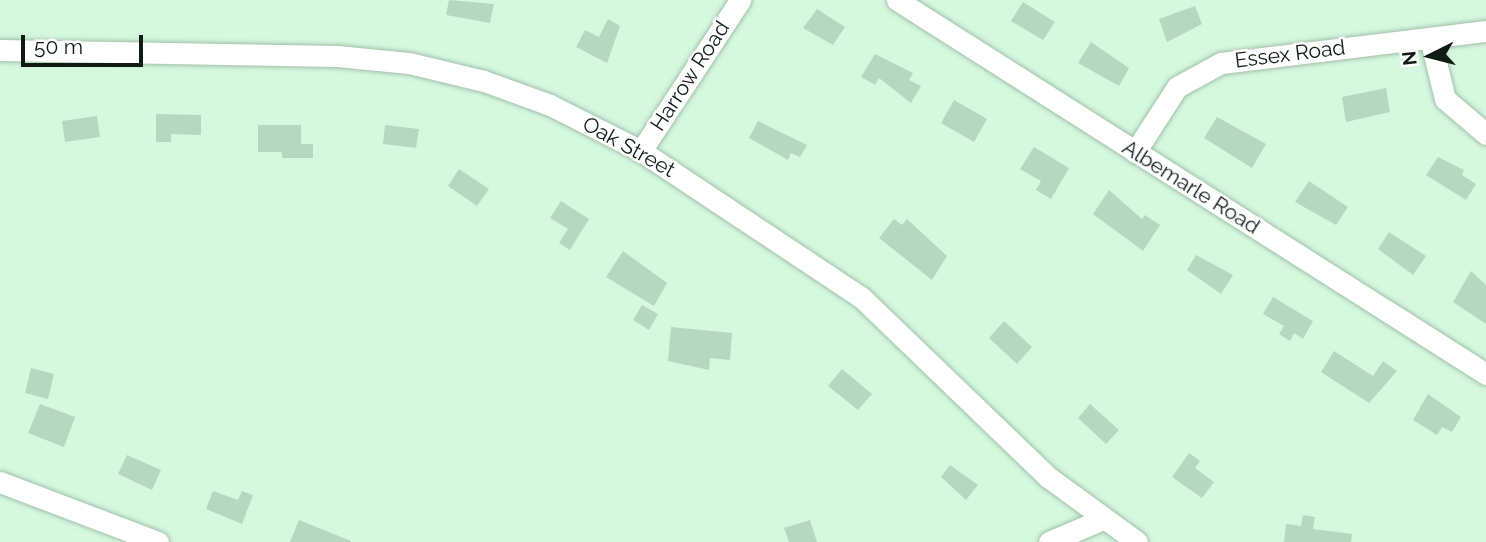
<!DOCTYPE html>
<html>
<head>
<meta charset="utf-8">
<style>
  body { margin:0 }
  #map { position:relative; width:1486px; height:542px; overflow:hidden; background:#d5f8de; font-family:Raleway,sans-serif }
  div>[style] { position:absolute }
  .building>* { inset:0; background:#b7d8c0 }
  .roads { filter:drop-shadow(0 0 2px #a0c1a9) drop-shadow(0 0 2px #a0c1a9) }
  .minor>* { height:21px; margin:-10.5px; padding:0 10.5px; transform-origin:10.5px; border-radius:10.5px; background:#fff }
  span { translate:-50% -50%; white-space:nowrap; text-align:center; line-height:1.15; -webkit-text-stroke:5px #fff; paint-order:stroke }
  .street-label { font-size:21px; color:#0f1c13 }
  .north { position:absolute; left:1395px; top:21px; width:70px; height:70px; -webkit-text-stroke:5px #fff; paint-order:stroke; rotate:264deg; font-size:19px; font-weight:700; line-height:28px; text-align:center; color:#0f1c13 }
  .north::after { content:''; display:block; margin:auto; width:24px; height:32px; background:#0f1c13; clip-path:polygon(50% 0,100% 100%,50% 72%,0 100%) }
  .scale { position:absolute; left:21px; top:35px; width:122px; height:32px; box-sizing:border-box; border:4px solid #0f1c13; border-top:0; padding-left:9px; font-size:21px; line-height:24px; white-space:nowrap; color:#0f1c13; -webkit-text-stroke:5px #fff; paint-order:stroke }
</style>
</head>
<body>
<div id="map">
  <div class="building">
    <div style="clip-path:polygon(449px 0,494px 4px,490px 23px,446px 15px)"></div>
    <div style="clip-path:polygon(1023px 2px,1055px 22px,1043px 40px,1011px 21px)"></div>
    <div style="clip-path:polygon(1195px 6px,1202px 24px,1167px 42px,1159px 19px)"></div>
    <div style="clip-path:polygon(817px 9px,845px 27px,833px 45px,803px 28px)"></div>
    <div style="clip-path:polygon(608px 19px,620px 26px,607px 63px,576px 47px,585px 30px,599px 37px)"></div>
    <div style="clip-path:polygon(1091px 42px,1129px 68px,1119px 86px,1078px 63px)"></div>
    <div style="clip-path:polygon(875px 54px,913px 73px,909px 80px,921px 86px,911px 103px,879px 78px,875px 85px,861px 77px)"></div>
    <div style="clip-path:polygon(1386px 88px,1390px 112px,1346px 122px,1342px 97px)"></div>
    <div style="clip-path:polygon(954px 100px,987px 119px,974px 142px,941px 123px)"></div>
    <div style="clip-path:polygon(156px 114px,201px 115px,201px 135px,171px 134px,171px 142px,156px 142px)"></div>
    <div style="clip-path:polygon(97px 116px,100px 137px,65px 142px,62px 121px)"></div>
    <div style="clip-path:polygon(1217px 117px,1266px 144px,1252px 168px,1204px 138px)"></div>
    <div style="clip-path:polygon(758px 121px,807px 145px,800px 157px,791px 153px,788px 160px,749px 138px)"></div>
    <div style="clip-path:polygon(258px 125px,301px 125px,301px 144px,313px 144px,313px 158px,282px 158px,282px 152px,258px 152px)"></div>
    <div style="clip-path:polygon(385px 125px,419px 129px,416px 148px,383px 144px)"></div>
    <div style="clip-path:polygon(1034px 147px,1069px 168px,1051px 199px,1036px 190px,1041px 181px,1020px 169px)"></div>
    <div style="clip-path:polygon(1438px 157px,1464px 170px,1462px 175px,1476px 184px,1466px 200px,1426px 175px)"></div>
    <div style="clip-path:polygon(459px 169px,489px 189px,477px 206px,448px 186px)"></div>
    <div style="clip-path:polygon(1309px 181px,1348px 207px,1336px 225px,1295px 202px)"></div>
    <div style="clip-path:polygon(1109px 190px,1142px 219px,1145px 215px,1160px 225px,1143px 251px,1093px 214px)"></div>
    <div style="clip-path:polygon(561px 201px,589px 219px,570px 250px,559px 243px,568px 229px,550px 218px)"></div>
    <div style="clip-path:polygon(894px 219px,902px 225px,907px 219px,947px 256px,932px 280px,879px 238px)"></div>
    <div style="clip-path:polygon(1389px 232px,1426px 256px,1413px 275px,1378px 249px)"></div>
    <div style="clip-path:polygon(623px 251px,667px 283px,654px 306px,606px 277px)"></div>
    <div style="clip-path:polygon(1196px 255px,1233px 275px,1221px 294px,1187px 270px)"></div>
    <div style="clip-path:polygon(1471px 271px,1486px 285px,1486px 324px,1453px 302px)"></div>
    <div style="clip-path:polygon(1273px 297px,1313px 321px,1303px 339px,1294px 333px,1290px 341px,1279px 334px,1284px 326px,1263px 314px)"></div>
    <div style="clip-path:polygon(642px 305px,658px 314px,649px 330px,633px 320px)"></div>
    <div style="clip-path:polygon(1004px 321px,1032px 347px,1017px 364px,989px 338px)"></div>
    <div style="clip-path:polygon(671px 327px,732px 333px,730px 360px,710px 358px,709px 370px,668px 361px)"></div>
    <div style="clip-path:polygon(1334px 351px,1373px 376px,1383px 361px,1397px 371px,1369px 403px,1321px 372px)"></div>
    <div style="clip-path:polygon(31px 368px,54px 374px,48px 399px,25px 393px)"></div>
    <div style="clip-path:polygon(842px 369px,872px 394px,858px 410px,828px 386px)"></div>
    <div style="clip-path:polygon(1428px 394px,1461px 417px,1452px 432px,1442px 427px,1437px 435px,1413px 420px)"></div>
    <div style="clip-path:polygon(40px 404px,75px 417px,64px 447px,28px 433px)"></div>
    <div style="clip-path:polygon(1090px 404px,1119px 430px,1106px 444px,1078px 418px)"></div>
    <div style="clip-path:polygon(1189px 453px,1200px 461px,1195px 468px,1214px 482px,1202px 498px,1172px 477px)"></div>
    <div style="clip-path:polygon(127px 455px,161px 470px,152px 490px,118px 474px)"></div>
    <div style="clip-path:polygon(950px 465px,978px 485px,966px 500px,941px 477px)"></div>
    <div style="clip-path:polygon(213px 491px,238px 500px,242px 491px,253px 495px,242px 524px,206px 509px)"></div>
    <div style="clip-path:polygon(1303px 515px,1315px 517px,1313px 529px,1352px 534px,1351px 542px,1284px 542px,1286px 524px,1301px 526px)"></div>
    <div style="clip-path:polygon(299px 520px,351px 541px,351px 542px,290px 542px)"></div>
    <div style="clip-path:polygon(810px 520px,817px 542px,789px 542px,784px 528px)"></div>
  </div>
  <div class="roads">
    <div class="minor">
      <div style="left:897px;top:0;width:698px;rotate:32.41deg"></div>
      <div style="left:1430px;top:38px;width:63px;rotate:76.2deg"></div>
      <div style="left:1445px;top:99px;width:54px;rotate:40.5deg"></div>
      <div style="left:0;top:50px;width:337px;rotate:1deg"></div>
      <div style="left:337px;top:56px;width:72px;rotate:5.6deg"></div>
      <div style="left:409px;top:63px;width:77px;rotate:13.5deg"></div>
      <div style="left:484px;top:81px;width:70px;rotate:20deg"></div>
      <div style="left:550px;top:105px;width:102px;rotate:26.8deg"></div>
      <div style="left:641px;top:151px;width:264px;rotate:33.6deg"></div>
      <div style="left:861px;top:297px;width:260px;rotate:43.9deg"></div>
      <div style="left:1048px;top:477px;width:110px;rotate:36.1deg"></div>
      <div style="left:641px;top:151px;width:181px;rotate:-56.7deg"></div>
      <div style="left:1135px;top:152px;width:77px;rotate:-57.1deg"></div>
      <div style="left:1177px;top:87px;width:50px;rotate:-28.6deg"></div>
      <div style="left:1221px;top:63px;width:267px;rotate:-6.9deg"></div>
      <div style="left:0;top:482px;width:169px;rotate:20.8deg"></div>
      <div style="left:1049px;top:542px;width:59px;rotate:-23.1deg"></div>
    </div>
  </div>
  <div class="street-label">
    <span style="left:1290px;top:54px;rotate:-7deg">Essex Road</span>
    <span style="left:690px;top:76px;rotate:-57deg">Harrow Road</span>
    <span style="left:629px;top:147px;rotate:29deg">Oak Street</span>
    <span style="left:1191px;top:187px;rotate:32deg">Albemarle Road</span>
  </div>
  <div class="north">N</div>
  <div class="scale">50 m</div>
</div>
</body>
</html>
